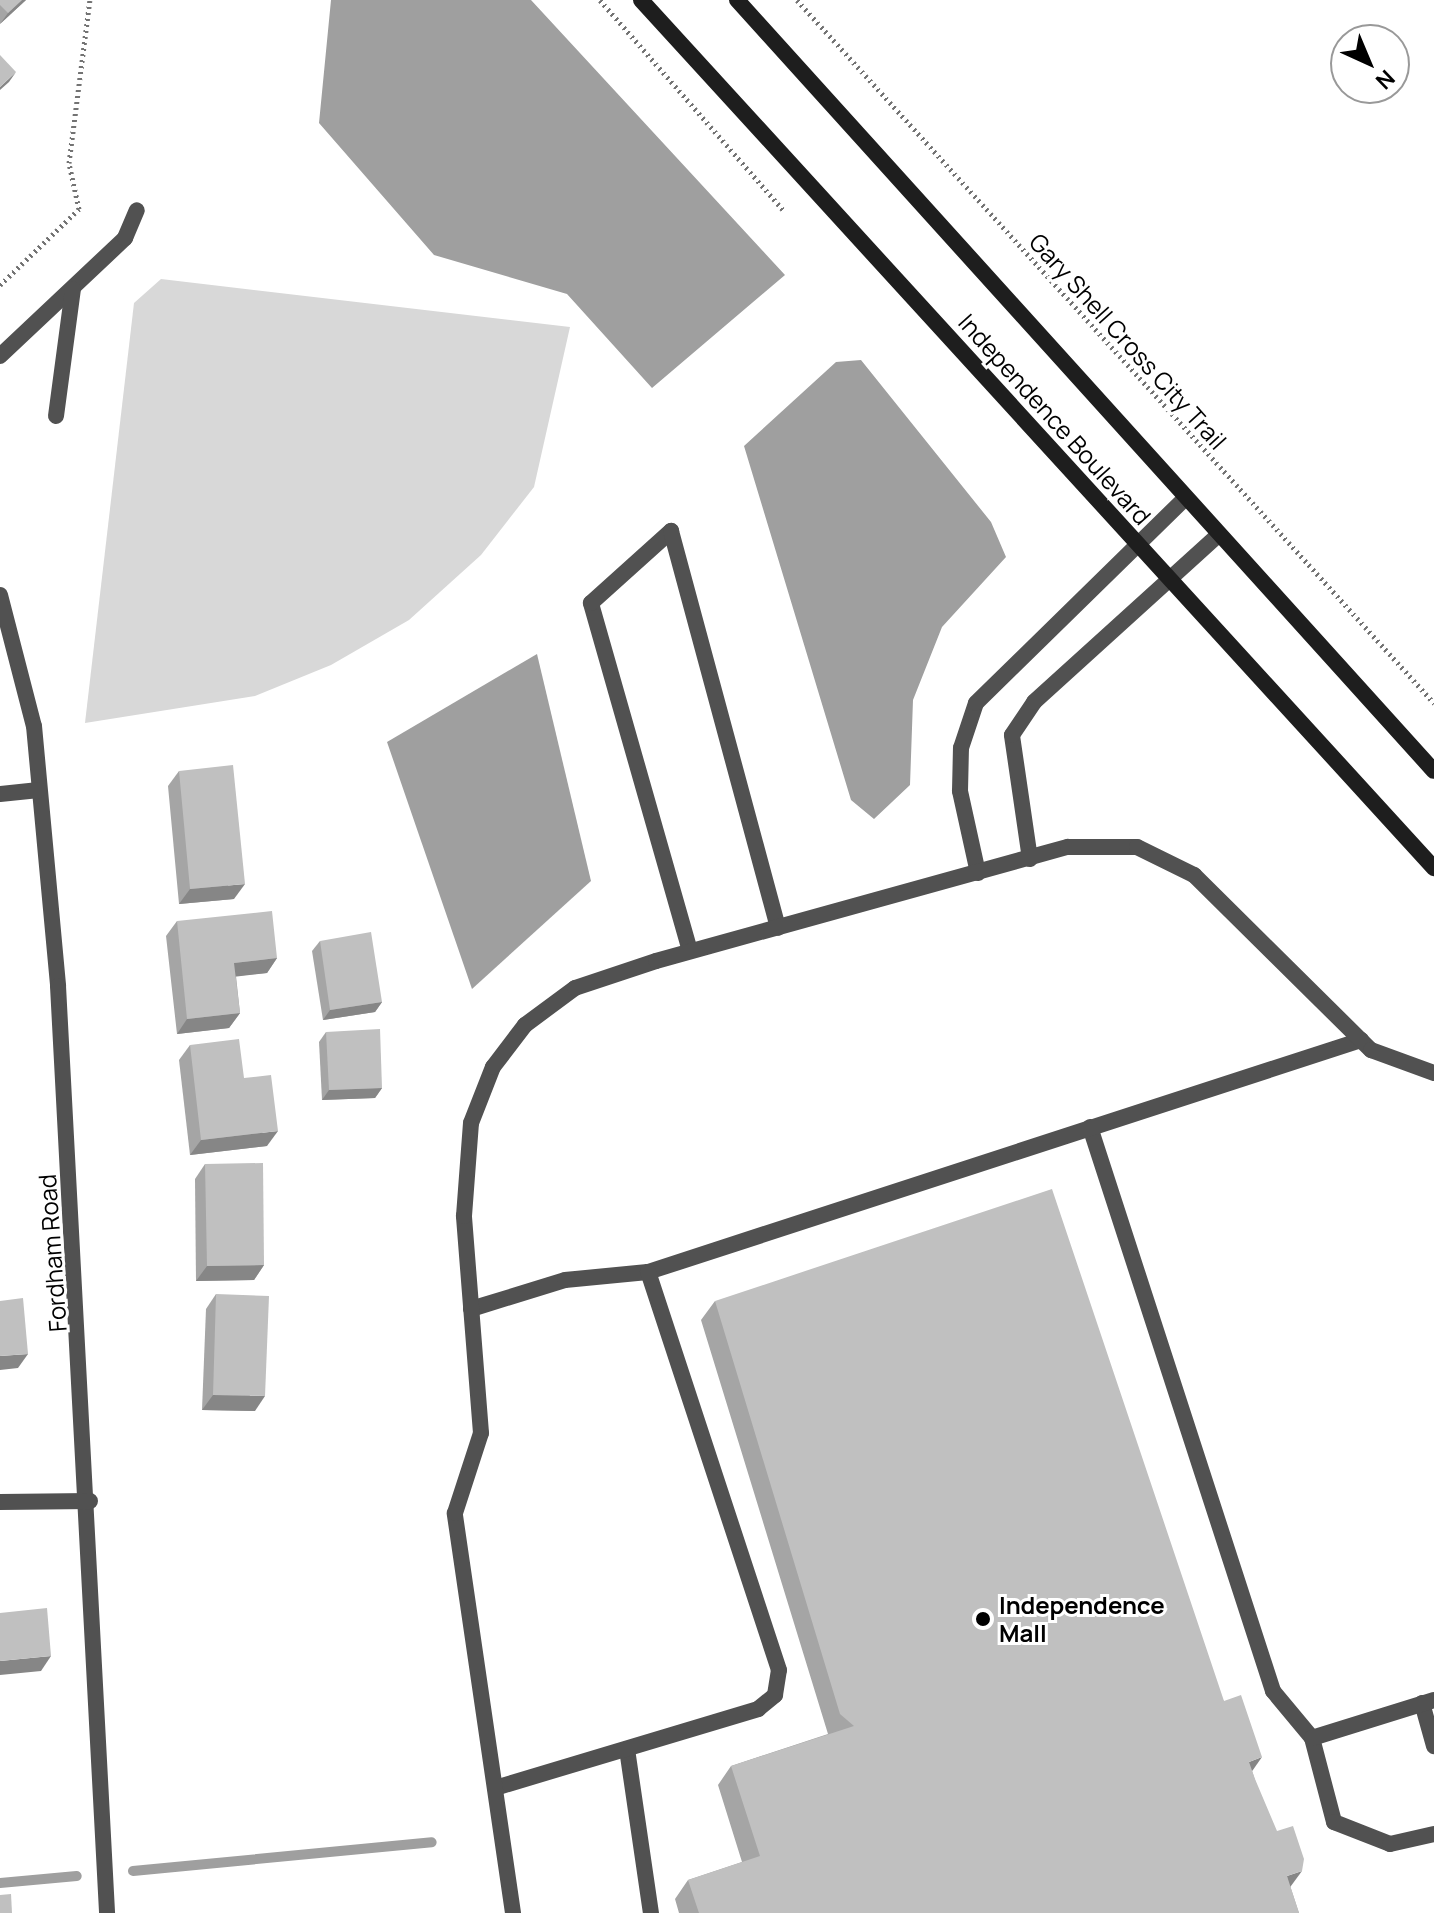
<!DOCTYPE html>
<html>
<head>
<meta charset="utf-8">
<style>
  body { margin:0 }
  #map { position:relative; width:1434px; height:1913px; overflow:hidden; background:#fff; font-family:Manrope,sans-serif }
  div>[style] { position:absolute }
  .green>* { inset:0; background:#d8d8d8 }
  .water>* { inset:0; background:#9f9f9f }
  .stream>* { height:10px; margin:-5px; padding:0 5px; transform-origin:5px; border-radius:5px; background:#9f9f9f }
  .path>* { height:5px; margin-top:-2.5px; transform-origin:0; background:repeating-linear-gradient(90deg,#737373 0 2px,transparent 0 6px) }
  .service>* { height:16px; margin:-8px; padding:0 8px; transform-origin:8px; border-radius:8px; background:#515151 }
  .minor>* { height:16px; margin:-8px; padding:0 8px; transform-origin:8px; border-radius:8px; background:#515151 }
  .secondary>* { height:16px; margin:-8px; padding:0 8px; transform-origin:8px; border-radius:8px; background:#1e1e1e }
  .wall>* { inset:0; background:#a5a5a5 }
  .shaded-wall>* { inset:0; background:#868686 }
  .building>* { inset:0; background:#c0c0c0 }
  .dots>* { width:22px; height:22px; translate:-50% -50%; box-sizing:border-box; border:4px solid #fff; border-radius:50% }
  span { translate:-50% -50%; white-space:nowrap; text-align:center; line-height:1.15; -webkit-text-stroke:6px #fff; paint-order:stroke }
  .street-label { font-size:24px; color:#000 }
  .poi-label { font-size:24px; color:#000; font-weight:700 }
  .left { translate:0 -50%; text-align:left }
  .north { position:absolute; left:1330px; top:24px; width:80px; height:80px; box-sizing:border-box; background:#fff; border:2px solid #999; border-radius:50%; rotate:136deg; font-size:22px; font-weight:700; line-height:32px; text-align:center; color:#000 }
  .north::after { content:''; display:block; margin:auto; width:28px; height:36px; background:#000; clip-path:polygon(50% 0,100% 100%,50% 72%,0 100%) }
</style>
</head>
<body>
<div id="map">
  <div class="green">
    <div style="clip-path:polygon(161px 279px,570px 327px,534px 487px,481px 555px,409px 620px,331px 665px,255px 696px,85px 723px,134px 303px)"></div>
  </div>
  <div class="water">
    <div style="clip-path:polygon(331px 0,531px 0,785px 275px,652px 388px,567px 294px,434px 255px,319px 123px)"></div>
    <div style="clip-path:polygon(861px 360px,991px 522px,1006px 557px,942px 627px,913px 700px,910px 785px,874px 819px,851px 800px,744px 446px,836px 362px)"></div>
    <div style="clip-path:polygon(537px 654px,591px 881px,472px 989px,387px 742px)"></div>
  </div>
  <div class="stream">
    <div style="left:133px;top:1871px;width:300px;rotate:-5.5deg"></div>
    <div style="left:0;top:1883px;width:77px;rotate:-5.2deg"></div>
  </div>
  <div class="path">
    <div style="left:600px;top:0;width:281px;rotate:48.9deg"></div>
    <div style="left:797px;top:0;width:949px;rotate:47.82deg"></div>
    <div style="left:0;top:285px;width:110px;rotate:-43.9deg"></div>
    <div style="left:79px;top:209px;width:47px;rotate:-102.3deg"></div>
    <div style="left:69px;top:163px;width:164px;rotate:-82.7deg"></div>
  </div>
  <div class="service">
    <div style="left:0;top:356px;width:172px;rotate:-43.3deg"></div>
    <div style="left:125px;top:238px;width:30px;rotate:-67deg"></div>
    <div style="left:56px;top:416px;width:128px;rotate:-82.4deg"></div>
    <div style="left:1030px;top:859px;width:125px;rotate:-98.3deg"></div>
    <div style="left:1012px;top:735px;width:40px;rotate:-56deg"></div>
    <div style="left:1034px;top:702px;width:247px;rotate:-42.2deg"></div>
    <div style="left:978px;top:873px;width:84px;rotate:-102.4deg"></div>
    <div style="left:960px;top:791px;width:43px;rotate:-88.7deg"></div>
    <div style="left:961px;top:748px;width:47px;rotate:-71.6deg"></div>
    <div style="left:976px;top:703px;width:291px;rotate:-44.4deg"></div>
    <div style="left:690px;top:951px;width:362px;rotate:-105.9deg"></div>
    <div style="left:591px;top:603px;width:108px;rotate:-42deg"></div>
    <div style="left:671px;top:531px;width:411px;rotate:74.9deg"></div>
    <div style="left:1090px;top:1127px;width:593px;rotate:72.02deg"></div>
    <div style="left:1273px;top:1691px;width:61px;rotate:50.3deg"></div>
    <div style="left:1312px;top:1738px;width:87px;rotate:75.3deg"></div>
    <div style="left:1334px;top:1822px;width:60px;rotate:21.4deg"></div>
    <div style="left:1390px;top:1844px;width:45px;rotate:-12.8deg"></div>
    <div style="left:471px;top:1309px;width:98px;rotate:-17.1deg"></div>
    <div style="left:565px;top:1280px;width:83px;rotate:-5.5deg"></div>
    <div style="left:648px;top:1272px;width:750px;rotate:-18.02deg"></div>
    <div style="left:1422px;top:1703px;width:45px;rotate:74.4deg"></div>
    <div style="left:1312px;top:1738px;width:128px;rotate:-17.3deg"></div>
    <div style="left:627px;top:1749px;width:166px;rotate:81.7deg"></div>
    <div style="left:495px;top:1788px;width:275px;rotate:-16.7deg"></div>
    <div style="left:758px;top:1709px;width:22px;rotate:-39deg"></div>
    <div style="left:775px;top:1695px;width:25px;rotate:-81deg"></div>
    <div style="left:779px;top:1670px;width:419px;rotate:-108.2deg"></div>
    <div style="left:513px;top:1913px;width:404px;rotate:-98.3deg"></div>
    <div style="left:455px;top:1513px;width:84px;rotate:-72deg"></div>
    <div style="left:481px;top:1433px;width:218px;rotate:-94.5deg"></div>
    <div style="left:464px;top:1216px;width:93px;rotate:-85.7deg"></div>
    <div style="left:471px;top:1123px;width:60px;rotate:-68.6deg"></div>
    <div style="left:493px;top:1067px;width:53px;rotate:-52.7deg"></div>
    <div style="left:525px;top:1025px;width:62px;rotate:-36.5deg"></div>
    <div style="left:575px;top:988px;width:85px;rotate:-18.4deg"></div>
    <div style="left:656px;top:961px;width:427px;rotate:-15.5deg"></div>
    <div style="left:1068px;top:847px;width:69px"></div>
    <div style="left:1137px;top:847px;width:64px;rotate:26.2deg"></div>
    <div style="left:1194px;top:875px;width:249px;rotate:44.7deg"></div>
    <div style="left:1371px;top:1050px;width:67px;rotate:20.1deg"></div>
  </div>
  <div class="minor">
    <div style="left:0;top:595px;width:135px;rotate:75.5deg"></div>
    <div style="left:34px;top:726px;width:261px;rotate:84.7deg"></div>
    <div style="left:58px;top:986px;width:928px;rotate:86.97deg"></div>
    <div style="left:0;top:794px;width:39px;rotate:-6deg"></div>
    <div style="left:0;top:1502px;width:90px;rotate:-0.6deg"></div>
  </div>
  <div class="secondary">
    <div style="left:641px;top:0;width:1176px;rotate:47.59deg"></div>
    <div style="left:737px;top:0;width:1039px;rotate:47.89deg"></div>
  </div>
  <div class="wall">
    <div style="clip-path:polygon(0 0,26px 0,0 24px)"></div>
    <div style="clip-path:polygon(179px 771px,234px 899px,179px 904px,168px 786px)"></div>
    <div style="clip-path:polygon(177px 921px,277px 958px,267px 973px,236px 976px,240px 1013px,229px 1028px,177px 1034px,166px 936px)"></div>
    <div style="clip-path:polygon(320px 941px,382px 1002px,375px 1012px,323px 1020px,312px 951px)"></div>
    <div style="clip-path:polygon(326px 1032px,382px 1088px,375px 1098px,322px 1100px,319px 1042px)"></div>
    <div style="clip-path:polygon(190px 1045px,244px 1078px,267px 1146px,190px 1155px,179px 1060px)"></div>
    <div style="clip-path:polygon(205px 1164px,264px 1265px,254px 1280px,196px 1281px,195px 1179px)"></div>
    <div style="clip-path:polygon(216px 1294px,255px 1411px,202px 1410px,206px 1309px)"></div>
    <div style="clip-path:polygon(715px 1301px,1224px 1701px,1252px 1771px,1299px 1913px,679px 1913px,675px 1899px,688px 1880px,742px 1862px,718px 1785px,731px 1766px,828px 1734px,701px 1320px)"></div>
  </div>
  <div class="shaded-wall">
    <div style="clip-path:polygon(22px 0,26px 0,0 24px,8px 13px)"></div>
    <div style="clip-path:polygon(16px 72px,9px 82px,0 90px,0 87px)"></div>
    <div style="clip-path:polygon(245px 884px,234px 899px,179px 904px,190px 889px)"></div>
    <div style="clip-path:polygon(277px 958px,267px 973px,224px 978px,234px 963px)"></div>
    <div style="clip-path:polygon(382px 1002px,375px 1012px,323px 1020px,330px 1010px)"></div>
    <div style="clip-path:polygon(240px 1013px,229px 1028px,177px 1034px,187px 1019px)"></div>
    <div style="clip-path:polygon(382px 1088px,375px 1098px,322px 1100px,329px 1090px)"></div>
    <div style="clip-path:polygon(278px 1131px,267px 1146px,190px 1155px,201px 1140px)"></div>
    <div style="clip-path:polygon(264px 1265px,254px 1280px,196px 1281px,207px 1266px)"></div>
    <div style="clip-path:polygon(28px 1354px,18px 1368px,0 1370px,0 1356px)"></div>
    <div style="clip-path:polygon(213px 1395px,265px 1396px,255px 1411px,202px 1410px)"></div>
    <div style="clip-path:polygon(51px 1656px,41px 1671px,0 1675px,0 1661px)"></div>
    <div style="clip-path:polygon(1262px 1757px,1248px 1777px,1249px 1762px)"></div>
    <div style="clip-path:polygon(1302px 1871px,1288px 1890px,1287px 1876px)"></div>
  </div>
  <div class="building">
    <div style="clip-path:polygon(0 0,22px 0,8px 13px,0 5px)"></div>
    <div style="clip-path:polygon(0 55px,16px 72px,0 87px)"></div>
    <div style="clip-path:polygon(233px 765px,245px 884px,190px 889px,179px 771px)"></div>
    <div style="clip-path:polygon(272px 911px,277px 958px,234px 963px,240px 1013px,187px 1019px,177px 921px)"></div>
    <div style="clip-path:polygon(371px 932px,382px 1002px,330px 1010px,320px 941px)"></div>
    <div style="clip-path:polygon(380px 1029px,382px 1088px,329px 1090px,326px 1032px)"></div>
    <div style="clip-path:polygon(239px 1039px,244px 1078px,271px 1075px,278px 1131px,201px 1140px,190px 1045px)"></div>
    <div style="clip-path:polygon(263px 1163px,264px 1265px,207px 1266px,205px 1164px)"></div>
    <div style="clip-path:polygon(1052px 1189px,1224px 1701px,1241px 1695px,1262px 1757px,1249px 1762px,1255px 1779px,1277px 1831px,1293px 1826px,1304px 1859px,1302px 1871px,1287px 1876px,1299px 1913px,699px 1913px,688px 1880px,760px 1856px,731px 1766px,854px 1726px,840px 1714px,715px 1301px)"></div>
    <div style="clip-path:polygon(216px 1294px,269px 1296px,265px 1396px,213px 1395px)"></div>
    <div style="clip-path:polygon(23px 1298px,28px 1354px,0 1356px,0 1301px)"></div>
    <div style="clip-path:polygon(47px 1608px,51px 1656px,0 1661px,0 1613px)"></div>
    <div style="clip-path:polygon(11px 1894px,12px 1913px,0 1913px,0 1895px)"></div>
  </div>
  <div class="dots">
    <div style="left:983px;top:1619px;background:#000"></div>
  </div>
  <div class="street-label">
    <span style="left:1128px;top:341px;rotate:48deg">Gary Shell Cross City Trail</span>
    <span style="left:1055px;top:419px;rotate:48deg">Independence Boulevard</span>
    <span style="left:52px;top:1253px;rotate:-94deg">Fordham Road</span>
  </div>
  <div class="poi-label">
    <span class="left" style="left:999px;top:1619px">Independence<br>Mall</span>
  </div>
  <div class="north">N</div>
</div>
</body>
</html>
